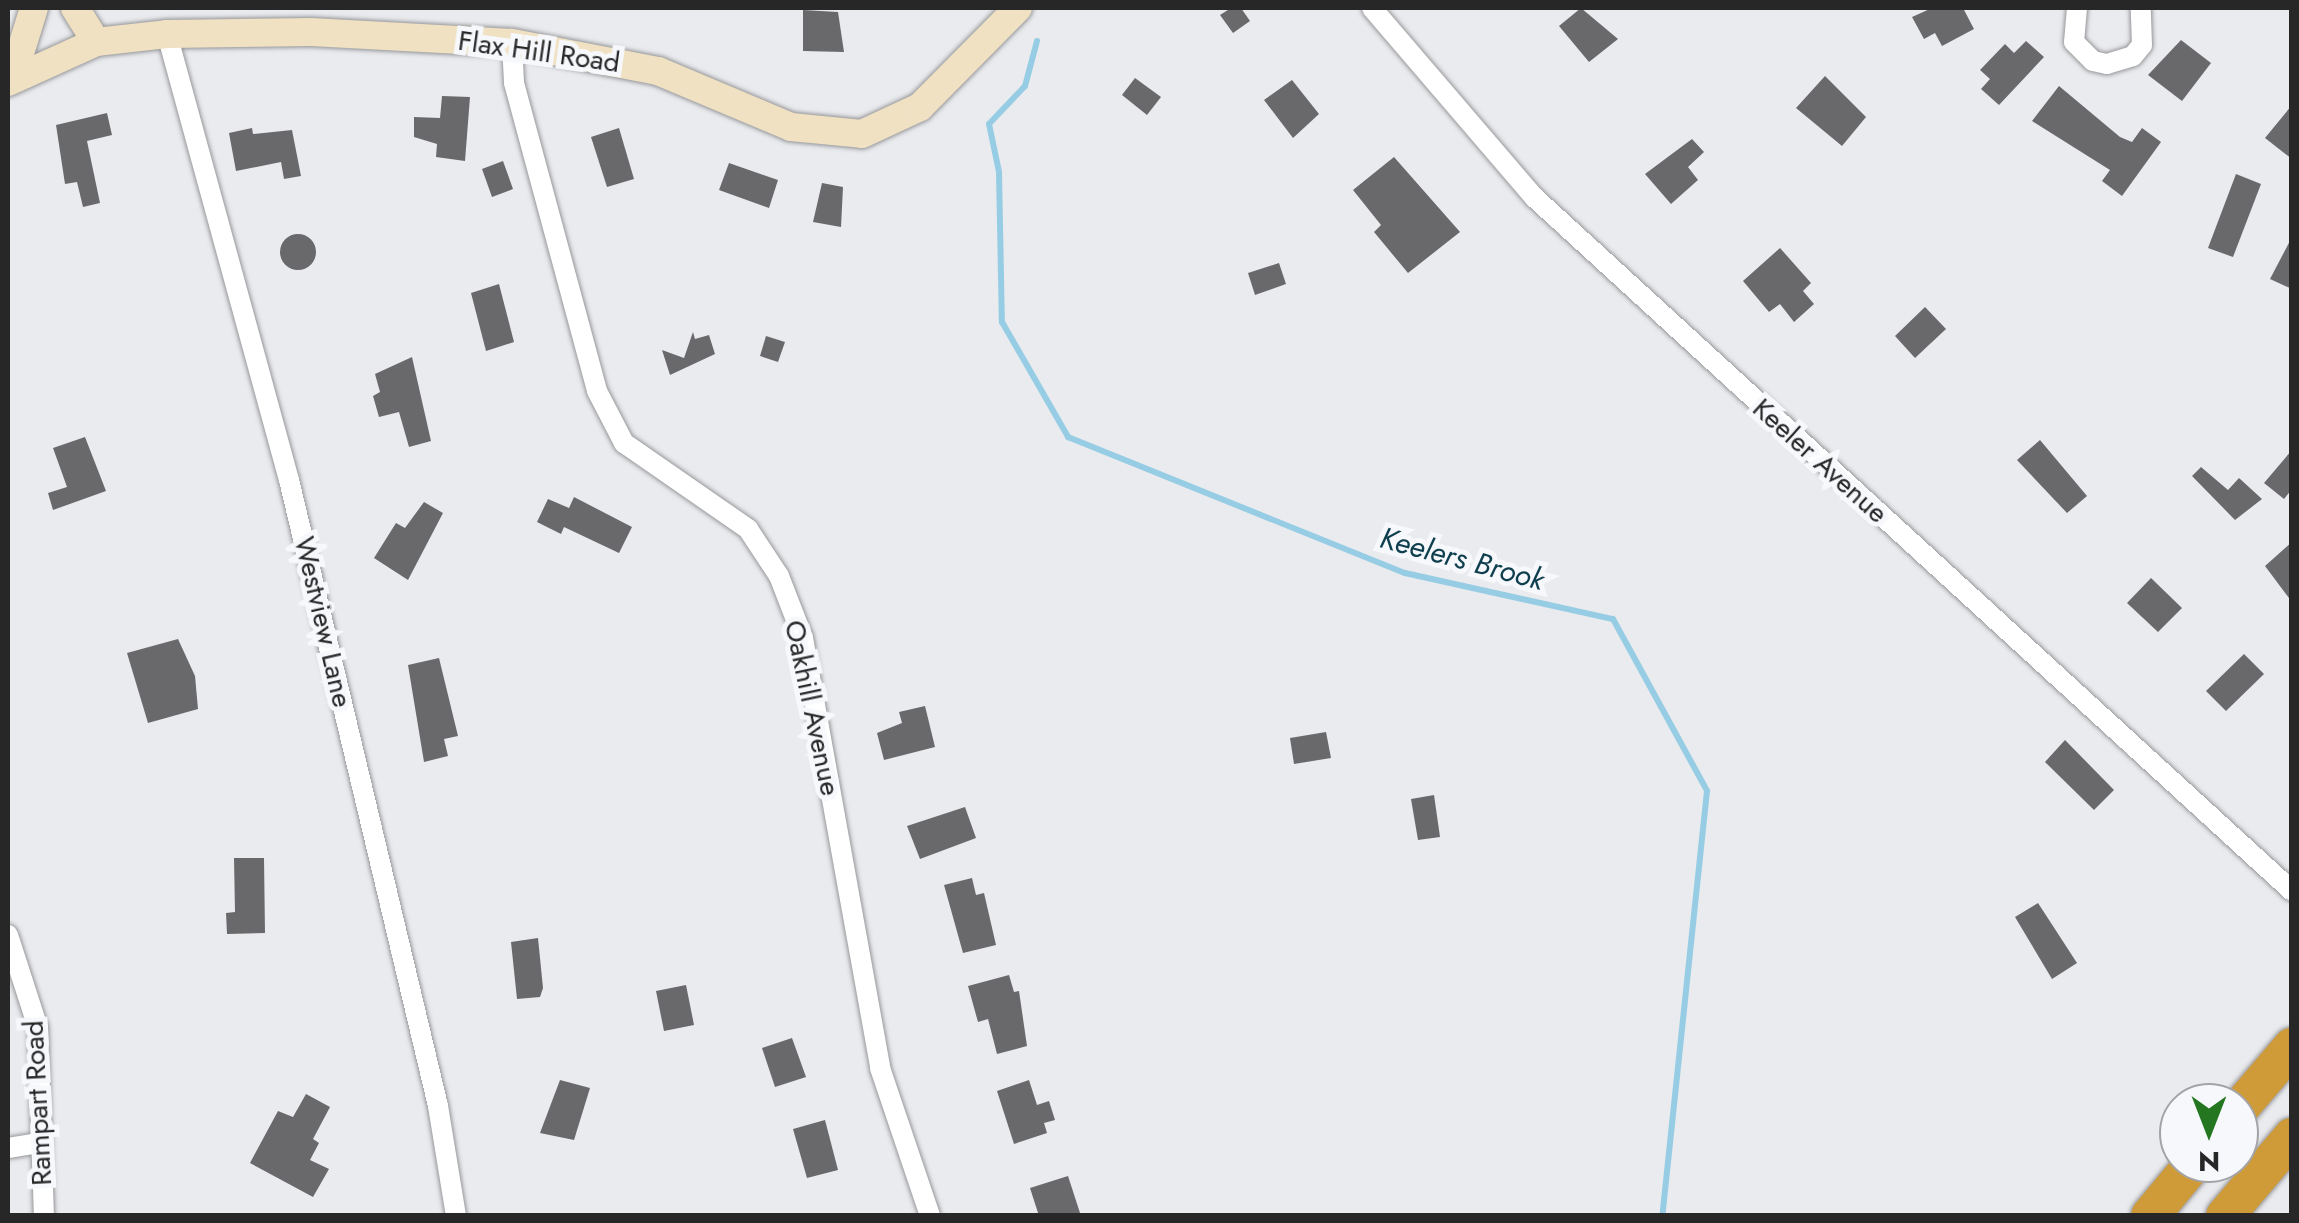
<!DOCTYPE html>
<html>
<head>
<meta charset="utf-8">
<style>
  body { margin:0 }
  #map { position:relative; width:2299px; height:1223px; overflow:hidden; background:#eaebee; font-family:Jost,sans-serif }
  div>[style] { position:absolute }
  .stream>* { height:6px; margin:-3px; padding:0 3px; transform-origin:3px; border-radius:3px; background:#97cde4 }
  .building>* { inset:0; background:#69696c }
  .round { border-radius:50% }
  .roads { filter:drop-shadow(0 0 2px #97989b) drop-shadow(0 0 2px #97989b) }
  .street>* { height:20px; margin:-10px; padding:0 10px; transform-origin:10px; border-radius:10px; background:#fff }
  .secondary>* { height:28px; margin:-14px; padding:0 14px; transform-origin:14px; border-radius:14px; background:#f0e1c3 }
  .highway>* { height:38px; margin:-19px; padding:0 19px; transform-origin:19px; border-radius:19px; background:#ce9b38 }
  span { translate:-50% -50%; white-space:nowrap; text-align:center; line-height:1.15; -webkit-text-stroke:10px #f7f8fb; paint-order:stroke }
  .street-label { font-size:28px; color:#272728 }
  .water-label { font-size:30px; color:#0f3f4f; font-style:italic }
  .frame { position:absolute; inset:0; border:10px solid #272728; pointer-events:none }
  .north { position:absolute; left:2159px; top:1083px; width:100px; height:100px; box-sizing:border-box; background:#f7f8fb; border:2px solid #a4a4a7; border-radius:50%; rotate:180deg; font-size:28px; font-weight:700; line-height:40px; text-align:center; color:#272728 }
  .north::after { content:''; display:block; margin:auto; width:35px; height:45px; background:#247621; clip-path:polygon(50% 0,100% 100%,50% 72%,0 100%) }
</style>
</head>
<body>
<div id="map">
  <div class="stream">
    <div style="left:1037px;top:41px;width:47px;rotate:104.9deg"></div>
    <div style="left:1025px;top:86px;width:52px;rotate:133.5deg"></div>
    <div style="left:989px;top:124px;width:49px;rotate:78.2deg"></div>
    <div style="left:999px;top:172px;width:150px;rotate:88.9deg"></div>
    <div style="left:1002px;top:322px;width:133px;rotate:60.1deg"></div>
    <div style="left:1068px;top:437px;width:363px;rotate:22deg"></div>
    <div style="left:1405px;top:573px;width:213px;rotate:12.5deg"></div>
    <div style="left:1613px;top:619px;width:196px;rotate:61.3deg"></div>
    <div style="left:1707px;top:791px;width:427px;rotate:96deg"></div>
  </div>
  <div class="building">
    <div style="clip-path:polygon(1231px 8px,1241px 8px,1250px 21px,1233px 33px,1220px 15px)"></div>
    <div style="clip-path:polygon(1581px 8px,1618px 39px,1589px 62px,1559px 26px)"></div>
    <div style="clip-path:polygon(1932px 8px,1963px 8px,1974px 29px,1942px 46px,1935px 33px,1924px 39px,1912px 17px)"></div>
    <div style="clip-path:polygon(803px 10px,838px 12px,844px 52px,803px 51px)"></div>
    <div style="clip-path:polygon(2181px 40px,2211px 63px,2182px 101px,2148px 75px)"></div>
    <div style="clip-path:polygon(2026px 41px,2044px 57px,1999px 105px,1981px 89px,1990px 79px,1980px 70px,2005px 44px,2014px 53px)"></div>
    <div style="clip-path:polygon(1825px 76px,1866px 117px,1842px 146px,1796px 108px)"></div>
    <div style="clip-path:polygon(1135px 78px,1161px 97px,1147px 115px,1122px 95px)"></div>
    <div style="clip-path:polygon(1292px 80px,1319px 114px,1293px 138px,1264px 100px)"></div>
    <div style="clip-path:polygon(2059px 86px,2120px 137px,2132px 142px,2142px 128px,2161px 142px,2122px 196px,2102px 181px,2110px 170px,2032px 121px)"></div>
    <div style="clip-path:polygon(442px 96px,470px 97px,465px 161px,436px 157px,437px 144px,414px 137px,414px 117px,440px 118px)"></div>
    <div style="clip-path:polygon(2292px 105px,2292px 159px,2265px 138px)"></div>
    <div style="clip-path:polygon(107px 113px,112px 135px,87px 141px,100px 203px,83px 207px,77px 182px,65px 184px,56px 125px)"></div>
    <div style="clip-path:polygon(252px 128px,253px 134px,292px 130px,301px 176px,284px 179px,281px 162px,236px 171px,229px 133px)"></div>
    <div style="clip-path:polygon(619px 128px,634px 179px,607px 187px,591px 137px)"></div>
    <div style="clip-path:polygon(1692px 139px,1704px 152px,1688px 167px,1698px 180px,1671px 204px,1645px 174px)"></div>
    <div style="clip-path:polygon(1394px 157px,1460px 232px,1408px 273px,1374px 232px,1381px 225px,1353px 190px)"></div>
    <div style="clip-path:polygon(503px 161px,513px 189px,492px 197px,482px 169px)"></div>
    <div style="clip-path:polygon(729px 163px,778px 180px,769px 208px,719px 190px)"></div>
    <div style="clip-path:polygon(2236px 174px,2261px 184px,2233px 257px,2208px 248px)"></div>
    <div style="clip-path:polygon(822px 183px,843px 187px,841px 227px,813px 222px)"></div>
    <div class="round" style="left:280px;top:234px;width:36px;height:36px"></div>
    <div style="clip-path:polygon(2292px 237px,2292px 289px,2270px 279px)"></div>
    <div style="clip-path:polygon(1780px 248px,1811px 283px,1803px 291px,1814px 304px,1794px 322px,1780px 304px,1769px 312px,1743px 281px)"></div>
    <div style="clip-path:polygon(1279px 263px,1286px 284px,1255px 295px,1248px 273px)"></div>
    <div style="clip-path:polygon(499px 284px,514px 342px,486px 351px,471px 293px)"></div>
    <div style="clip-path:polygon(1925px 307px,1946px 329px,1915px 358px,1895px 336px)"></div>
    <div style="clip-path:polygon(693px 332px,695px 339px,709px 335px,715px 354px,670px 375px,662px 350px,684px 358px)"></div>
    <div style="clip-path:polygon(766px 336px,785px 342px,778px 362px,760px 356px)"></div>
    <div style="clip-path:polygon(412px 357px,431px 441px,409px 447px,399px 412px,379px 417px,373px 396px,380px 392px,375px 374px)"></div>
    <div style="clip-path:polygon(85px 437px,106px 491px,53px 510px,48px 493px,67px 487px,53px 448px)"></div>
    <div style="clip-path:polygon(2040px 440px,2087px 496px,2067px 513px,2017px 460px)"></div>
    <div style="clip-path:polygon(2292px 450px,2292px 489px,2284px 499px,2264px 483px)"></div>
    <div style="clip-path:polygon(2201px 467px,2228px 490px,2239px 478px,2262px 499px,2235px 520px,2192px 476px)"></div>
    <div style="clip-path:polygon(574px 497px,632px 527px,619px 553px,564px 527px,561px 534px,537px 522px,548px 499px,569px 508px)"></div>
    <div style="clip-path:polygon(424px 502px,443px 513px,408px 580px,374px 558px,396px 523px,405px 528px)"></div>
    <div style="clip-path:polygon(2292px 542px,2292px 602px,2265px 566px)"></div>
    <div style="clip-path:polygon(2151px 578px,2182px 608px,2158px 632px,2127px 603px)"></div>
    <div style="clip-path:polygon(178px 639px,195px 676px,198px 709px,148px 723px,127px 653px)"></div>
    <div style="clip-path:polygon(2244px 654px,2264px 674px,2226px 711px,2206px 691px)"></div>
    <div style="clip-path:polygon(439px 658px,458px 736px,444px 739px,448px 756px,424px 762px,408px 665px)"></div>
    <div style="clip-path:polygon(925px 706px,935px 747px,884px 760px,877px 733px,902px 723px,899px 712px)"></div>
    <div style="clip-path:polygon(1326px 732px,1331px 758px,1294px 764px,1290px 738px)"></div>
    <div style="clip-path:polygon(2065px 740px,2114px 790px,2094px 810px,2045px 762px)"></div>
    <div style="clip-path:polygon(1434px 795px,1440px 837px,1418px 840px,1411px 799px)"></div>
    <div style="clip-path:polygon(965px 807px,976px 838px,920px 859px,907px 826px)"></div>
    <div style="clip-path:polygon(234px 858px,264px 858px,265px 933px,227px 934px,226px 913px,235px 912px)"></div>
    <div style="clip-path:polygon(972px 878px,976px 895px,984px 893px,996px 945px,963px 953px,944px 885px)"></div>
    <div style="clip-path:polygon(2038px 903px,2077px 963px,2052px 979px,2015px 917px)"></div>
    <div style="clip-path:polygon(538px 938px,543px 988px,540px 997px,517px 999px,511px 942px)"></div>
    <div style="clip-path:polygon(1009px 975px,1014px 992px,1019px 991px,1027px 1046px,997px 1054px,988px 1019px,978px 1022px,968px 986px)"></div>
    <div style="clip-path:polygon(686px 985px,694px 1025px,664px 1031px,656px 991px)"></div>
    <div style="clip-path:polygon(792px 1038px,806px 1077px,775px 1087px,762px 1048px)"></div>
    <div style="clip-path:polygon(560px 1080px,590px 1088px,574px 1140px,540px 1133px)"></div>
    <div style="clip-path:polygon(1029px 1080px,1037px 1105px,1049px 1101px,1055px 1120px,1044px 1123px,1047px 1133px,1014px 1144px,997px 1091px)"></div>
    <div style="clip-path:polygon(306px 1094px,330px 1107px,313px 1139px,319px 1143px,310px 1160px,329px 1169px,313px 1197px,250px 1163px,278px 1111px,293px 1117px)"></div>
    <div style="clip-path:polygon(825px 1120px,838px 1170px,807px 1178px,793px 1129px)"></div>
    <div style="clip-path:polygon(1068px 1176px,1081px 1216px,1039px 1216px,1030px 1188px)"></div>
  </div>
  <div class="roads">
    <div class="street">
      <div style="left:1372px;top:8px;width:250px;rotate:49.4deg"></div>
      <div style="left:1535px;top:198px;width:1026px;rotate:42.47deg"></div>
      <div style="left:2077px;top:8px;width:34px;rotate:95deg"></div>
      <div style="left:2074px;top:42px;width:27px;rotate:45deg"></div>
      <div style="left:2093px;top:61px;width:14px;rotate:12deg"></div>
      <div style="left:2107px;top:64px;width:27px;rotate:-17deg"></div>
      <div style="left:2133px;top:56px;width:14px;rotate:-51deg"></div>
      <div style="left:2142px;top:45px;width:37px;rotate:-92deg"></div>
      <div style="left:167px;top:34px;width:462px;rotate:74.7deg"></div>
      <div style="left:289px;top:480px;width:643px;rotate:76.61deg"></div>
      <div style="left:438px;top:1106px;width:111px;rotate:80.7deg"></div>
      <div style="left:512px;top:43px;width:40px;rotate:87.1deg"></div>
      <div style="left:514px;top:83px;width:319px;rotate:74.9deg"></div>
      <div style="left:597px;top:391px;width:59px;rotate:62.6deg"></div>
      <div style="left:624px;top:443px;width:151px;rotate:34.7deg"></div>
      <div style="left:748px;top:529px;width:56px;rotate:56.6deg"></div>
      <div style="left:779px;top:576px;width:66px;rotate:68.8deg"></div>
      <div style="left:803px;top:638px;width:437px;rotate:79.8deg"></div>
      <div style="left:880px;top:1068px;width:156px;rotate:71.3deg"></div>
      <div style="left:8px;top:935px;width:98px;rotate:72.1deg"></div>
      <div style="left:38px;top:1028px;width:188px;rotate:88.2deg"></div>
      <div style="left:8px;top:1148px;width:32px;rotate:-9deg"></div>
    </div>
    <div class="secondary">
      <div style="left:75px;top:8px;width:40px;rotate:58deg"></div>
      <div style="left:12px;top:79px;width:74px;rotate:-72.8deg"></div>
      <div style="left:8px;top:82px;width:97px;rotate:-24.4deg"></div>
      <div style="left:96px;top:42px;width:71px;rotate:-6.4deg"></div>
      <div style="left:167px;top:34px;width:144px;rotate:-0.8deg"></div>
      <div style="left:311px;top:32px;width:201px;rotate:3.1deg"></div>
      <div style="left:512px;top:43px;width:149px;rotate:10.9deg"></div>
      <div style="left:658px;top:71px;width:144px;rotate:22.8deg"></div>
      <div style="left:791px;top:127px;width:71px;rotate:5.6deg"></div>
      <div style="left:862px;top:134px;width:64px;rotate:-25deg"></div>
      <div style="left:920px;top:107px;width:139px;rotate:-45.3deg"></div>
    </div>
    <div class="highway">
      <div style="left:2239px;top:1109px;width:82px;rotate:-49.5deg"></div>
      <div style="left:2150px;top:1216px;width:69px;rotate:-50.3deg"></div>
      <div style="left:2225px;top:1216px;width:104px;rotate:-49.7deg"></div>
    </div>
  </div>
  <div class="street-label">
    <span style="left:539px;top:52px;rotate:8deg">Flax Hill Road</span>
    <span style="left:1820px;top:461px;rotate:42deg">Keeler Avenue</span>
    <span style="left:323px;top:622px;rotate:77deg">Westview Lane</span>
    <span style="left:812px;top:708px;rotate:78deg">Oakhill Avenue</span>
    <span style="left:38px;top:1103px;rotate:-93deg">Rampart Road</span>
  </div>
  <div class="water-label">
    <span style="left:1462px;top:559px;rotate:15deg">Keelers Brook</span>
  </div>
  <div class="frame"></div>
  <div class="north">N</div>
</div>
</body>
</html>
